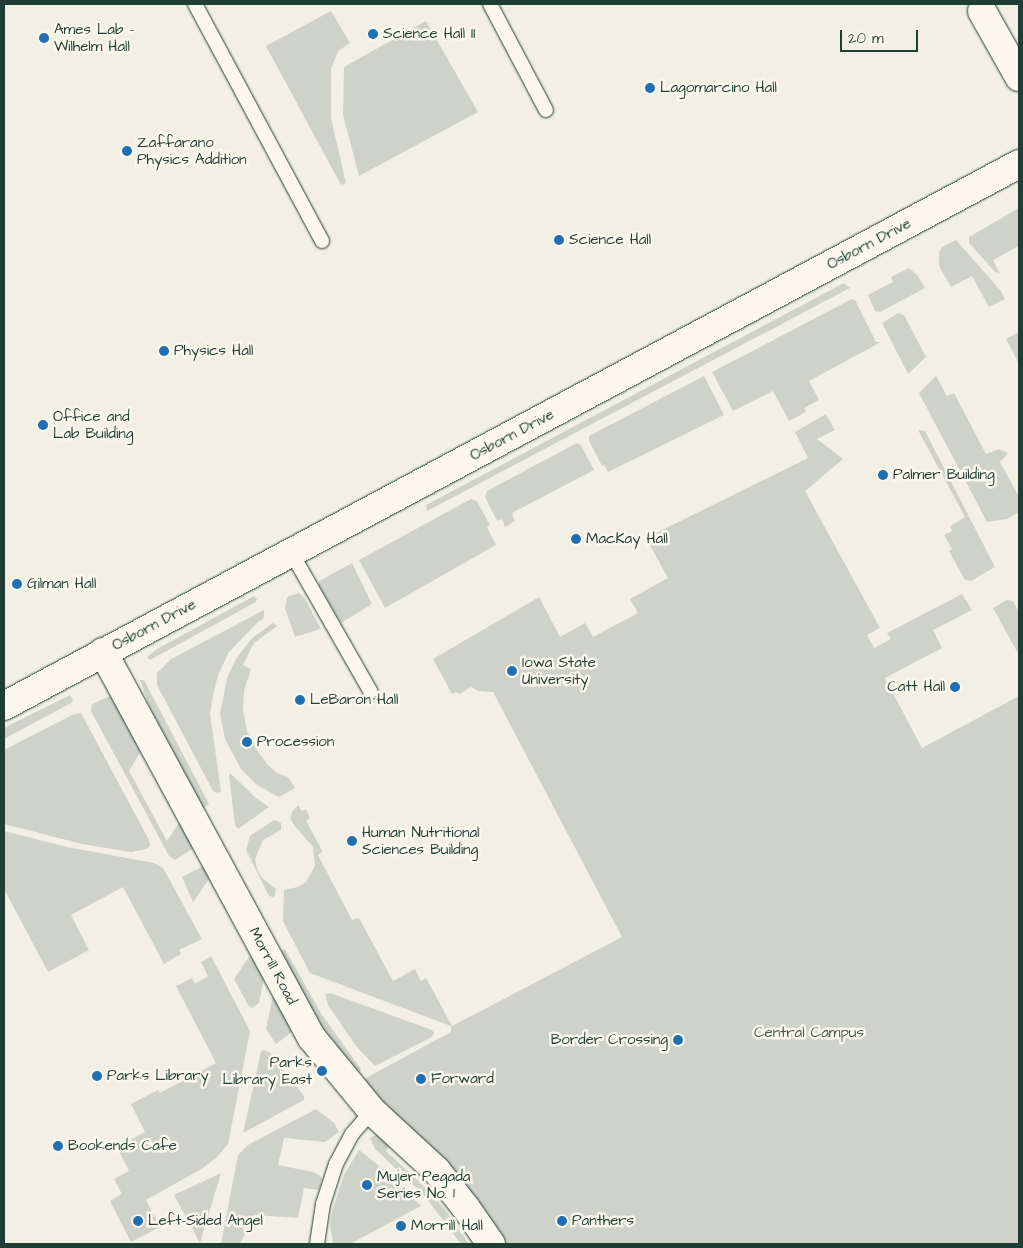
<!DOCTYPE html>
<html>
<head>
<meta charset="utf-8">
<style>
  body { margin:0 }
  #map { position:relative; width:1023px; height:1248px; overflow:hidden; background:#f2f0e5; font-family:"Architects Daughter",sans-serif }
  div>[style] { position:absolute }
  .green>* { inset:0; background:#cfd2c8 }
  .roads { filter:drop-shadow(0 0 1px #1f3d34) drop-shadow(0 0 1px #1f3d34) }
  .lane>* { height:14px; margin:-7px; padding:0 7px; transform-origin:7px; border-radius:7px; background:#fbf7ec }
  .street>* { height:28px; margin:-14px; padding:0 14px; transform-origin:14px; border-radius:14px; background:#fbf7ec }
  .dots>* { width:14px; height:14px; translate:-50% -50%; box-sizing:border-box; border:2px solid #fbf7ec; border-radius:50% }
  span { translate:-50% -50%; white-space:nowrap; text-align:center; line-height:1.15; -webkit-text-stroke:5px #fbf7ec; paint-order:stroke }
  .poi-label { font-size:15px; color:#1f3d34 }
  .left { translate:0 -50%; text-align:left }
  .right { translate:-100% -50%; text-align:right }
  .street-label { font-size:15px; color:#1f3d34 }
  .park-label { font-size:15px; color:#425b52 }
  .frame { position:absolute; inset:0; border:5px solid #1f3d34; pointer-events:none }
  .scale { position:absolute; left:840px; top:30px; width:78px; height:22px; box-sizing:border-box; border:2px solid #1f3d34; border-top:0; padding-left:6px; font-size:15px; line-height:18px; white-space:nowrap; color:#1f3d34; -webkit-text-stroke:4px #fbf7ec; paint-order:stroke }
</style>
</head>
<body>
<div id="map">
  <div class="green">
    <div style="clip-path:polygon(331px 11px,350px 43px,338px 51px,331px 69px,331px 118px,346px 183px,341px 185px,266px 46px)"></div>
    <div style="clip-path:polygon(426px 21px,478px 112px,359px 176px,343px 115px,344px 67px)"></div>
    <div style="clip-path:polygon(1019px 208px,1019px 246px,993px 260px,1000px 274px,995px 272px,969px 243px,969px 237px)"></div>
    <div style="clip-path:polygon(956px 240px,1001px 291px,1005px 299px,989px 307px,972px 276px,951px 287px,939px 266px,939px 253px,942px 247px)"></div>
    <div style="clip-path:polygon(909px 268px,918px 276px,925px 288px,880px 312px,875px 311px,868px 295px,893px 282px,891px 277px)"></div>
    <div style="clip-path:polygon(844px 283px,850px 288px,427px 511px,426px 505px)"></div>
    <div style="clip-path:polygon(852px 299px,855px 300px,876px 342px,881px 342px,809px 381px,819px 400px,804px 408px,806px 412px,789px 421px,773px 391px,733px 411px,712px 372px)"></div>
    <div style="clip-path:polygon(898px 313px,904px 315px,926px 357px,908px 374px,882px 323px)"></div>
    <div style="clip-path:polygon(1019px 332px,1019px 364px,1006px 339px)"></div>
    <div style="clip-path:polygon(704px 376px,724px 415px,608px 472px,604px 465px,602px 466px,589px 441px,589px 436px)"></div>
    <div style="clip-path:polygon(936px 376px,947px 396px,954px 393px,986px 454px,999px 449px,1008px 453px,1000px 462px,1019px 497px,1019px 512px,1007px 519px,987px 522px,919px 393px)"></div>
    <div style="clip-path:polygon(826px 414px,835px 430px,817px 439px,843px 459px,805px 491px,880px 628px,867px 635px,874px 648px,891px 639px,887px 633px,962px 594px,972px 610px,933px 630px,942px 648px,885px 678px,922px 748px,1019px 696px,1019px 1244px,491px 1244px,362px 1080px,451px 1032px,451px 1026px,310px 973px,283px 921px,284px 890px,298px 887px,306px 882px,315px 866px,313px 847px,294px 825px,290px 818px,292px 812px,298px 805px,302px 811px,306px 809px,310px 818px,306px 821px,323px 852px,318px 855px,352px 920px,359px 918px,393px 981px,415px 969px,421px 981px,426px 978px,452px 1026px,622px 937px,493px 692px,478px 691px,471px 687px,459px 694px,457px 692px,452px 694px,433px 659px,539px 597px,560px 637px,585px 623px,593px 637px,638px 613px,630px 599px,668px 578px,646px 538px,808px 458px,795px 432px)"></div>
    <div style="clip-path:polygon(918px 430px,925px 431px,995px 567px,971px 581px,965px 580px,949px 551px,952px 549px,944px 535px,952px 531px,950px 526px,965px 517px)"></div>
    <div style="clip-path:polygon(577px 443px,581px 445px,594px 470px,512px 513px,515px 521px,505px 527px,502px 519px,497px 521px,485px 497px,487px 491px)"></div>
    <div style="clip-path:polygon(471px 499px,477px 501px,490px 525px,487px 527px,496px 545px,385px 608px,359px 560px)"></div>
    <div style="clip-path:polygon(352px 563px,372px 604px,341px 623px,319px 586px,319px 581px)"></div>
    <div style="clip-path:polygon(299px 593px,305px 599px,321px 629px,295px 637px,285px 608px,287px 597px)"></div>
    <div style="clip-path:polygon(254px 596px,257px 599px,256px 602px,150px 660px,147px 657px,157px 649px)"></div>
    <div style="clip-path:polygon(1007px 600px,1013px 601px,1019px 612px,1019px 655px,993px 608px)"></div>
    <div style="clip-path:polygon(264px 610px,264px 618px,258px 622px,229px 652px,218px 675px,213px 695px,210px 714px,221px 791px,218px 793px,213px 791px,157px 685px,157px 673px,171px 659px)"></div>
    <div style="clip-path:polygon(273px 623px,277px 626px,254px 643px,243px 665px,251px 669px,244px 691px,243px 710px,247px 731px,257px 750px,267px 764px,277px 773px,288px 777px,295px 788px,279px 797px,257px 785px,241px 769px,225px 739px,220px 714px,227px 678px,236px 659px,252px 638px)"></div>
    <div style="clip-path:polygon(140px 680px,144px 680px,209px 804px,203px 808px,149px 706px)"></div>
    <div style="clip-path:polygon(70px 695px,73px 700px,71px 703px,4px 739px,4px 728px)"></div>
    <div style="clip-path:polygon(112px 695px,144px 746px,129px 771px,167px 841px,182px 818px,197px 846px,175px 860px,169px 856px,91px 711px,92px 704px)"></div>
    <div style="clip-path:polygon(81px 713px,149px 840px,150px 846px,147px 849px,131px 852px,82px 844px,4px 824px,4px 750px,74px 714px)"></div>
    <div style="clip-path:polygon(230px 773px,255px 797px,269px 807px,238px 829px,235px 825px,229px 775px)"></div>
    <div style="clip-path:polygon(274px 820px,281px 823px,281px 830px,263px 840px,255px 859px,257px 869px,262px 878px,276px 889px,275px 896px,273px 897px,269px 896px,246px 850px,250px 836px)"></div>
    <div style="clip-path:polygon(4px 831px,67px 847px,154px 863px,163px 868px,202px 939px,179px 950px,181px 954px,164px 964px,123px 887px,71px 915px,89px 950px,48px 972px,4px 889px)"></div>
    <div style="clip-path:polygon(207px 864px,212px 875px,193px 902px,182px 877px)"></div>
    <div style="clip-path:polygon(285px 949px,322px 1015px,361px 1069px,358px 1076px,324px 1032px,280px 952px)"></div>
    <div style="clip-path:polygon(253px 951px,265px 973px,259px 1003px,252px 1008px,248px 1005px,234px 979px)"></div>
    <div style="clip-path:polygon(211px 956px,250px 1031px,228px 1144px,217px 1157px,203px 1168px,146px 1200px,160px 1227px,131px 1242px,110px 1201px,122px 1194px,114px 1179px,129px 1171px,117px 1147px,145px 1132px,131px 1104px,158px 1090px,160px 1093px,216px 1063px,176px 986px,192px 978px,195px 984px,208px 976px,201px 962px)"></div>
    <div style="clip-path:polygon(274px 991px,297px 1031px,294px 1034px,292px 1032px,276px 1044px,266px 1029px)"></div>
    <div style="clip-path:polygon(330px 993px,432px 1030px,434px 1033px,432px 1037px,375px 1066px,356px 1046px,328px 1005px,325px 994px)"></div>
    <div style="clip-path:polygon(264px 1050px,269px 1052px,304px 1096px,304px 1100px,243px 1133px,261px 1052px)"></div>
    <div style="clip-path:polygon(316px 1109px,334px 1123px,339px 1132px,325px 1142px,284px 1138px,278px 1165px,313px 1172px,319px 1175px,322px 1179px,319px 1190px,304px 1188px,298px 1218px,254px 1215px,240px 1244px,221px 1244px,238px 1155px,248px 1145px)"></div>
    <div style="clip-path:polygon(377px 1134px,383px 1134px,392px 1142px,386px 1151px,428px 1190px,446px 1211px,469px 1244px,461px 1244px,423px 1194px,375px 1149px,370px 1138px)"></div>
    <div style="clip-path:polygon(359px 1150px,387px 1172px,421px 1206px,350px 1244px,333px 1244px,330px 1224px,332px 1211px,344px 1175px)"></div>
    <div style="clip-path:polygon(221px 1173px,200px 1243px,174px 1195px)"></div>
  </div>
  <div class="roads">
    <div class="lane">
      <div style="left:195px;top:4px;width:269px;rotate:61.8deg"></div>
      <div style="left:490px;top:4px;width:120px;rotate:62.2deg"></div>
      <div style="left:291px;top:552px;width:161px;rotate:60.3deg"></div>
      <div style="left:317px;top:1244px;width:40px;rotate:-81.5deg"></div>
      <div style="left:323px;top:1204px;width:42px;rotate:-72deg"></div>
      <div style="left:336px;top:1164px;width:34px;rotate:-62deg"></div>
      <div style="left:352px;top:1134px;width:30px;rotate:-49deg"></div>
    </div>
    <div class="street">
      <div style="left:982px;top:11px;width:76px;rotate:60.7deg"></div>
      <div style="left:103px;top:652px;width:439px;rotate:61.6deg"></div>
      <div style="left:312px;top:1038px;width:94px;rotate:50.6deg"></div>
      <div style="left:372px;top:1111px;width:87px;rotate:42.7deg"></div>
      <div style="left:436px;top:1170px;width:48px;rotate:51.7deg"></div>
      <div style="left:466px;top:1208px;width:44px;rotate:55.2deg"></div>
      <div style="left:4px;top:706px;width:1151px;rotate:-28.1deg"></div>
    </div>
  </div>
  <div class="dots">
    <div style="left:373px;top:34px;background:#1f6fb2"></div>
    <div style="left:44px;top:38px;background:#1f6fb2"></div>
    <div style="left:650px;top:88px;background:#1f6fb2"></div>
    <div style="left:127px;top:151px;background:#1f6fb2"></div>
    <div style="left:559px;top:240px;background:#1f6fb2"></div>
    <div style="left:164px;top:351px;background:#1f6fb2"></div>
    <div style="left:43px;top:425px;background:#1f6fb2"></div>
    <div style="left:883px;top:475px;background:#1f6fb2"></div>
    <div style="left:576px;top:539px;background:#1f6fb2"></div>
    <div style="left:17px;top:584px;background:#1f6fb2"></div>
    <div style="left:512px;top:671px;background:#1f6fb2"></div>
    <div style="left:955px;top:687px;background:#1f6fb2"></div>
    <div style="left:300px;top:700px;background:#1f6fb2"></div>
    <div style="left:247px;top:742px;background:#1f6fb2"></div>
    <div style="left:352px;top:841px;background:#1f6fb2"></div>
    <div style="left:678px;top:1040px;background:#1f6fb2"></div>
    <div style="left:322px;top:1071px;background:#1f6fb2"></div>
    <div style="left:97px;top:1076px;background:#1f6fb2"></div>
    <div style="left:421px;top:1079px;background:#1f6fb2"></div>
    <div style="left:58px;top:1146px;background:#1f6fb2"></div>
    <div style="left:367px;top:1185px;background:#1f6fb2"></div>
    <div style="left:138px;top:1221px;background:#1f6fb2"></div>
    <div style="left:562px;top:1221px;background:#1f6fb2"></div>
    <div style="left:401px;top:1226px;background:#1f6fb2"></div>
  </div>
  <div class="poi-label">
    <span class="left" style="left:54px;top:38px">Ames Lab -<br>Wilhelm Hall</span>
    <span class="left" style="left:383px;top:34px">Science Hall II</span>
    <span class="left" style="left:660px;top:88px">Lagomarcino Hall</span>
    <span class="left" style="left:137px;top:151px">Zaffarano<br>Physics Addition</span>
    <span class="left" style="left:569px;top:240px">Science Hall</span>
    <span class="left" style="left:174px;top:351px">Physics Hall</span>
    <span class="left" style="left:53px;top:425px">Office and<br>Lab Building</span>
    <span class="left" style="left:893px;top:475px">Palmer Building</span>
    <span class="left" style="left:586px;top:539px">MacKay Hall</span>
    <span class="left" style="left:27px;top:584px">Gilman Hall</span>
    <span class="left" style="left:522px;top:671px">Iowa State<br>University</span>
    <span class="right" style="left:945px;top:687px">Catt Hall</span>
    <span class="left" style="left:310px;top:700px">LeBaron Hall</span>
    <span class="left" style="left:257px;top:742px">Procession</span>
    <span class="left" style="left:362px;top:841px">Human Nutritional<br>Sciences Building</span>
    <span class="right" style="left:668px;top:1040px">Border Crossing</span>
    <span class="right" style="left:312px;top:1071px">Parks<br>Library East</span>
    <span class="left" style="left:107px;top:1076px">Parks Library</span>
    <span class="left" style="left:431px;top:1079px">Forward</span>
    <span class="left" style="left:68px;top:1146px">Bookends Cafe</span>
    <span class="left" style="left:377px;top:1185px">Mujer Pegada<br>Series No. 1</span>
    <span class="left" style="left:148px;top:1221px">Left-Sided Angel</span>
    <span class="left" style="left:572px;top:1221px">Panthers</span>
    <span class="left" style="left:411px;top:1226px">Morrill Hall</span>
  </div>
  <div class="street-label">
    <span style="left:869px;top:244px;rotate:-28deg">Osborn Drive</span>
    <span style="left:512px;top:435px;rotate:-28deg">Osborn Drive</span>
    <span style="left:154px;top:625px;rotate:-28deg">Osborn Drive</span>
    <span style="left:273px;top:966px;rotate:62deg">Morrill Road</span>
  </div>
  <div class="park-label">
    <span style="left:809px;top:1033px">Central Campus</span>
  </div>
  <div class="frame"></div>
  <div class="scale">20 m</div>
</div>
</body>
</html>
